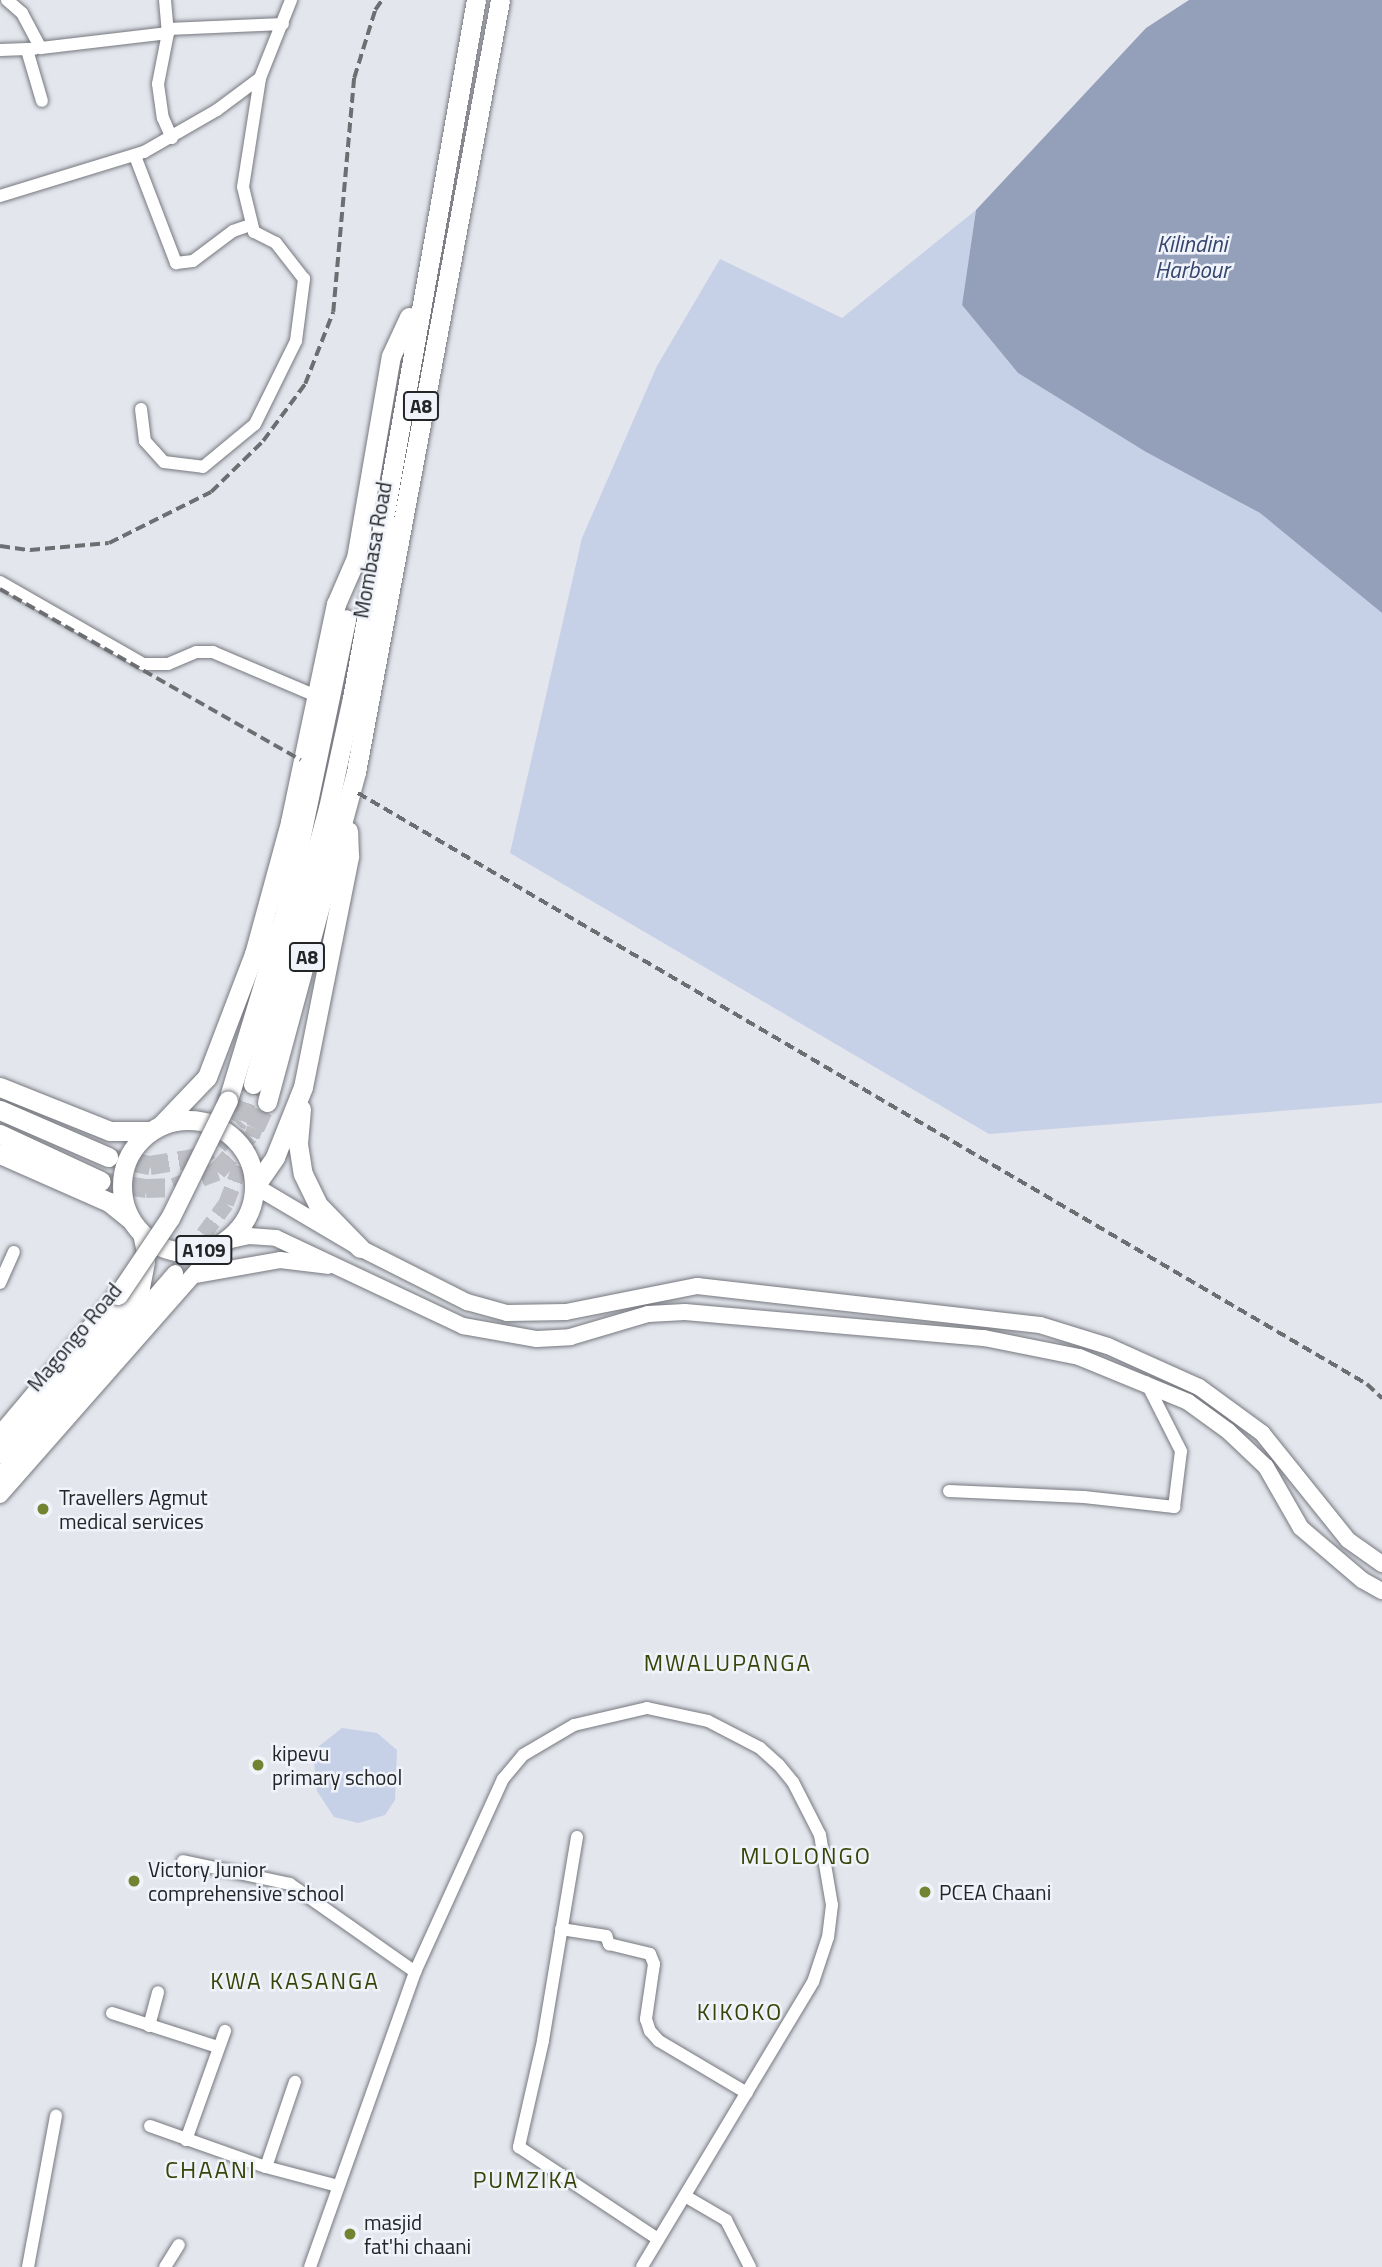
<!DOCTYPE html>
<html>
<head>
<meta charset="utf-8">
<style>
  body { margin:0 }
  #map { position:relative; width:1382px; height:2267px; overflow:hidden; background:#e3e6ed; font-family:"Titillium Web",sans-serif }
  div>[style] { position:absolute }
  .green>* { inset:0; background:#c6d0e7 }
  .water>* { inset:0; background:#949fba }
  .secondary-tunnel>* { height:16px; margin-top:-8px; transform-origin:0; background:repeating-linear-gradient(90deg,#bdbfc5 0 16px,transparent 0 24px) }
  .trunk-tunnel>* { height:19px; margin-top:-9.5px; transform-origin:0; background:repeating-linear-gradient(90deg,#bdbfc5 0 19px,transparent 0 29px) }
  .roads { filter:drop-shadow(0 0 2px #76787e) drop-shadow(0 0 2px #76787e) }
  .minor>* { height:12px; margin:-6px; padding:0 6px; transform-origin:6px; border-radius:6px; background:#fff }
  .secondary>* { height:16px; margin:-8px; padding:0 8px; transform-origin:8px; border-radius:8px; background:#fff }
  .trunk>* { height:19px; margin:-9.5px; padding:0 9.5px; transform-origin:9.5px; border-radius:9.5px; background:#fff }
  .trunk>.ring { margin:-9.5px; padding:0; box-sizing:content-box; background:none; border:19px solid #fff; border-radius:50% }
  .rail>* { height:3.5px; margin-top:-1.75px; transform-origin:0; background:repeating-linear-gradient(90deg,#6c6e72 0 10px,transparent 0 15px) }
  .bridges { filter:drop-shadow(0 0 2px #76787e) drop-shadow(0 0 2px #76787e) }
  .trunk-bridge>* { height:19px; margin:-9.5px; padding:0 9.5px; transform-origin:9.5px; border-radius:9.5px; background:#fff }
  .dots>* { width:19px; height:19px; translate:-50% -50%; box-sizing:border-box; border:4px solid #f0f3fa; border-radius:50% }
  span { translate:-50% -50%; white-space:nowrap; text-align:center; line-height:1.15; -webkit-text-stroke:5px #f0f3fa; paint-order:stroke }
  .shield-label span { padding:2px 5px; background:#f0f3fa; border:2px solid; border-radius:5px; -webkit-text-stroke-width:0 }
  .shield-label { font-size:19px; color:#232527; font-weight:700 }
  .street-label { font-size:21px; color:#232527 }
  .poi-label { font-size:21px; color:#232527 }
  .left { translate:0 -50%; text-align:left }
  .water-label { font-size:23px; color:#35456d; font-style:italic }
  .neighbourhood-label { font-size:23px; color:#384307; letter-spacing:2px }
  .quarter-label { font-size:24px; color:#384307; letter-spacing:2px }
</style>
</head>
<body>
<div id="map">
  <div class="green">
    <div style="clip-path:polygon(976px 210px,962px 305px,1018px 373px,1146px 452px,1260px 513px,1382px 613px,1382px 1103px,989px 1134px,510px 853px,582px 538px,657px 366px,720px 259px,842px 318px)"></div>
    <div style="clip-path:polygon(342px 1728px,377px 1733px,397px 1750px,395px 1800px,385px 1815px,358px 1823px,334px 1817px,317px 1791px,313px 1751px)"></div>
  </div>
  <div class="water">
    <div style="clip-path:polygon(1189px 0,1382px 0,1382px 613px,1260px 513px,1146px 452px,1018px 373px,962px 305px,976px 210px,1146px 28px)"></div>
  </div>
  <div class="secondary-tunnel">
    <div style="left:175px;top:1273px;width:86px;rotate:-53.5deg"></div>
    <div style="left:226px;top:1204px;width:81px;rotate:-69.1deg"></div>
  </div>
  <div class="trunk-tunnel">
    <div style="left:108px;top:1157px;width:43px;rotate:10.8deg"></div>
    <div style="left:150px;top:1165px;width:45px;rotate:-9deg"></div>
    <div style="left:194px;top:1158px;width:27px;rotate:-28deg"></div>
    <div style="left:218px;top:1145px;width:33px;rotate:-49deg"></div>
    <div style="left:240px;top:1120px;width:38px;rotate:-70deg"></div>
    <div style="left:101px;top:1181px;width:46px;rotate:8.8deg"></div>
    <div style="left:146px;top:1188px;width:28px;rotate:-2deg"></div>
    <div style="left:174px;top:1187px;width:46px;rotate:-20.4deg"></div>
    <div style="left:217px;top:1171px;width:57px;rotate:-48.5deg"></div>
    <div style="left:255px;top:1128px;width:29px;rotate:-65deg"></div>
  </div>
  <div class="roads">
    <div class="minor">
      <div style="left:7px;top:0;width:20px;rotate:41deg"></div>
      <div style="left:22px;top:13px;width:40px;rotate:62deg"></div>
      <div style="left:41px;top:48px;width:128px;rotate:-6.7deg"></div>
      <div style="left:165px;top:0;width:33px;rotate:85deg"></div>
      <div style="left:168px;top:33px;width:52px;rotate:101.1deg"></div>
      <div style="left:158px;top:84px;width:34px;rotate:82deg"></div>
      <div style="left:163px;top:118px;width:22px;rotate:66deg"></div>
      <div style="left:168px;top:29px;width:115px;rotate:-2.5deg"></div>
      <div style="left:0;top:50px;width:34px;rotate:-2deg"></div>
      <div style="left:27px;top:50px;width:53px;rotate:73.6deg"></div>
      <div style="left:135px;top:156px;width:115px;rotate:69deg"></div>
      <div style="left:176px;top:263px;width:17px;rotate:-7deg"></div>
      <div style="left:193px;top:261px;width:50px;rotate:-36.9deg"></div>
      <div style="left:233px;top:231px;width:18px;rotate:-19deg"></div>
      <div style="left:0;top:196px;width:151px;rotate:-17deg"></div>
      <div style="left:144px;top:152px;width:84px;rotate:-29.9deg"></div>
      <div style="left:217px;top:110px;width:54px;rotate:-36.7deg"></div>
      <div style="left:141px;top:409px;width:32px;rotate:83deg"></div>
      <div style="left:145px;top:441px;width:28px;rotate:48deg"></div>
      <div style="left:164px;top:462px;width:39px;rotate:7deg"></div>
      <div style="left:203px;top:467px;width:67px;rotate:-39.6deg"></div>
      <div style="left:255px;top:424px;width:93px;rotate:-63.7deg"></div>
      <div style="left:296px;top:341px;width:63px;rotate:-82.6deg"></div>
      <div style="left:304px;top:279px;width:46px;rotate:-127.9deg"></div>
      <div style="left:276px;top:243px;width:25px;rotate:-153deg"></div>
      <div style="left:254px;top:232px;width:46px;rotate:-103.7deg"></div>
      <div style="left:243px;top:187px;width:110px;rotate:-81.1deg"></div>
      <div style="left:260px;top:78px;width:84px;rotate:-68.3deg"></div>
      <div style="left:0;top:582px;width:165px;rotate:29.8deg"></div>
      <div style="left:143px;top:664px;width:25px"></div>
      <div style="left:168px;top:664px;width:30px;rotate:-23deg"></div>
      <div style="left:196px;top:652px;width:17px"></div>
      <div style="left:213px;top:652px;width:112px;rotate:23.1deg"></div>
      <div style="left:0;top:1283px;width:34px;rotate:-66deg"></div>
      <div style="left:949px;top:1491px;width:135px;rotate:2.5deg"></div>
      <div style="left:1084px;top:1497px;width:91px;rotate:6.3deg"></div>
      <div style="left:1174px;top:1507px;width:56px;rotate:-82.9deg"></div>
      <div style="left:1181px;top:1451px;width:77px;rotate:-116.9deg"></div>
      <div style="left:577px;top:1837px;width:207px;rotate:99.5deg"></div>
      <div style="left:543px;top:2041px;width:109px;rotate:102.8deg"></div>
      <div style="left:519px;top:2147px;width:167px;rotate:33.5deg"></div>
      <div style="left:183px;top:1861px;width:109px;rotate:12.1deg"></div>
      <div style="left:290px;top:1884px;width:153px;rotate:35.1deg"></div>
      <div style="left:561px;top:1929px;width:46px;rotate:8.8deg"></div>
      <div style="left:606px;top:1936px;width:9px;rotate:69deg"></div>
      <div style="left:609px;top:1944px;width:42px;rotate:13.7deg"></div>
      <div style="left:650px;top:1954px;width:11px;rotate:68deg"></div>
      <div style="left:654px;top:1964px;width:56px;rotate:98.3deg"></div>
      <div style="left:646px;top:2019px;width:13px;rotate:72deg"></div>
      <div style="left:650px;top:2031px;width:13px;rotate:48deg"></div>
      <div style="left:659px;top:2041px;width:102px;rotate:30.6deg"></div>
      <div style="left:112px;top:2013px;width:111px;rotate:17.8deg"></div>
      <div style="left:149px;top:2026px;width:35px;rotate:-75deg"></div>
      <div style="left:150px;top:2126px;width:123px;rotate:19.5deg"></div>
      <div style="left:266px;top:2167px;width:74px;rotate:14.8deg"></div>
      <div style="left:186px;top:2140px;width:116px;rotate:-70.3deg"></div>
      <div style="left:266px;top:2167px;width:90px;rotate:-71.2deg"></div>
      <div style="left:685px;top:2196px;width:48px;rotate:30.3deg"></div>
      <div style="left:726px;top:2220px;width:53px;rotate:62.9deg"></div>
      <div style="left:28px;top:2267px;width:154px;rotate:-79.5deg"></div>
      <div style="left:165px;top:2267px;width:26px;rotate:-58deg"></div>
      <div style="left:310px;top:2267px;width:313px;rotate:-70.4deg"></div>
      <div style="left:415px;top:1972px;width:212px;rotate:-65.5deg"></div>
      <div style="left:503px;top:1779px;width:31px;rotate:-50deg"></div>
      <div style="left:523px;top:1755px;width:59px;rotate:-30.5deg"></div>
      <div style="left:574px;top:1725px;width:75px;rotate:-13.1deg"></div>
      <div style="left:647px;top:1708px;width:62px;rotate:12deg"></div>
      <div style="left:708px;top:1721px;width:59px;rotate:27.4deg"></div>
      <div style="left:760px;top:1748px;width:25px;rotate:42deg"></div>
      <div style="left:779px;top:1765px;width:22px;rotate:51deg"></div>
      <div style="left:793px;top:1782px;width:59px;rotate:63deg"></div>
      <div style="left:820px;top:1835px;width:71px;rotate:80.3deg"></div>
      <div style="left:832px;top:1905px;width:32px;rotate:97deg"></div>
      <div style="left:828px;top:1937px;width:47px;rotate:108.4deg"></div>
      <div style="left:813px;top:1982px;width:332px;rotate:121deg"></div>
    </div>
    <div class="secondary">
      <div style="left:255px;top:1186px;width:122px;rotate:30.6deg"></div>
      <div style="left:360px;top:1248px;width:120px;rotate:26.8deg"></div>
      <div style="left:467px;top:1302px;width:41px;rotate:15.4deg"></div>
      <div style="left:507px;top:1313px;width:59px;rotate:-1deg"></div>
      <div style="left:566px;top:1312px;width:134px;rotate:-11.2deg"></div>
      <div style="left:697px;top:1286px;width:345px;rotate:6.5deg"></div>
      <div style="left:1040px;top:1325px;width:71px;rotate:17.2deg"></div>
      <div style="left:1108px;top:1346px;width:100px;rotate:24.3deg"></div>
      <div style="left:1199px;top:1387px;width:78px;rotate:36.1deg"></div>
      <div style="left:1262px;top:1433px;width:137px;rotate:51.2deg"></div>
      <div style="left:1348px;top:1540px;width:42px;rotate:35.2deg"></div>
      <div style="left:195px;top:1275px;width:86px;rotate:-10deg"></div>
      <div style="left:280px;top:1260px;width:48px;rotate:7.1deg"></div>
      <div style="left:0;top:1455px;width:219px;rotate:-49.6deg"></div>
      <div style="left:142px;top:1288px;width:26px;rotate:-79deg"></div>
      <div style="left:147px;top:1262px;width:29px;rotate:-102deg"></div>
      <div style="left:0;top:1476px;width:268px;rotate:-49.2deg"></div>
      <div style="left:0;top:1495px;width:320px;rotate:-48.7deg"></div>
      <div style="left:211px;top:1255px;width:21px;rotate:-43deg"></div>
      <div style="left:226px;top:1241px;width:24px;rotate:-12deg"></div>
      <div style="left:249px;top:1236px;width:27px;rotate:4deg"></div>
      <div style="left:276px;top:1238px;width:207px;rotate:25.2deg"></div>
      <div style="left:463px;top:1326px;width:75px;rotate:10deg"></div>
      <div style="left:537px;top:1339px;width:33px;rotate:-3deg"></div>
      <div style="left:570px;top:1337px;width:81px;rotate:-16.4deg"></div>
      <div style="left:648px;top:1314px;width:37px;rotate:-3deg"></div>
      <div style="left:685px;top:1312px;width:300px;rotate:5deg"></div>
      <div style="left:984px;top:1338px;width:97px;rotate:11.3deg"></div>
      <div style="left:1079px;top:1357px;width:118px;rotate:22.4deg"></div>
      <div style="left:1188px;top:1402px;width:49px;rotate:35.9deg"></div>
      <div style="left:1228px;top:1431px;width:52px;rotate:43.5deg"></div>
      <div style="left:1266px;top:1467px;width:70px;rotate:60.2deg"></div>
      <div style="left:1301px;top:1528px;width:80px;rotate:40.4deg"></div>
      <div style="left:1362px;top:1580px;width:23px;rotate:29deg"></div>
    </div>
    <div class="trunk">
      <div style="left:253px;top:1084px;width:286px;rotate:-74.8deg"></div>
      <div style="left:328px;top:808px;width:113px;rotate:-77.7deg"></div>
      <div style="left:352px;top:698px;width:709px;rotate:-79.93deg"></div>
      <div style="left:0;top:1087px;width:118px;rotate:21.8deg"></div>
      <div style="left:110px;top:1131px;width:40px"></div>
      <div style="left:228px;top:1100px;width:196px;rotate:-73.1deg"></div>
      <div style="left:285px;top:912px;width:299px;rotate:-78.2deg"></div>
      <div style="left:267px;top:1102px;width:342px;rotate:-74.9deg"></div>
      <div style="left:356px;top:772px;width:785px;rotate:-79.43deg"></div>
      <div style="left:301px;top:1109px;width:35px;rotate:95deg"></div>
      <div style="left:298px;top:1144px;width:30px;rotate:81deg"></div>
      <div style="left:303px;top:1174px;width:34px;rotate:64deg"></div>
      <div style="left:318px;top:1205px;width:60px;rotate:45.7deg"></div>
      <div style="left:0;top:1110px;width:118px;rotate:23.5deg"></div>
      <div class="ring" style="left:122px;top:1120px;width:113px;height:113px"></div>
      <div style="left:161px;top:1125px;width:66px;rotate:-46.2deg"></div>
      <div style="left:207px;top:1077px;width:132px;rotate:-69.1deg"></div>
      <div style="left:254px;top:954px;width:137px;rotate:-74.7deg"></div>
      <div style="left:290px;top:822px;width:223px;rotate:-78.1deg"></div>
      <div style="left:336px;top:604px;width:50px;rotate:-66.5deg"></div>
      <div style="left:356px;top:558px;width:205px;rotate:-80.2deg"></div>
      <div style="left:391px;top:356px;width:43px;rotate:-65.2deg"></div>
      <div style="left:0;top:1134px;width:111px;rotate:25deg"></div>
      <div style="left:0;top:1154px;width:119px;rotate:23.8deg"></div>
      <div style="left:109px;top:1202px;width:26px;rotate:39deg"></div>
      <div style="left:255px;top:1186px;width:35px;rotate:-55deg"></div>
      <div style="left:275px;top:1157px;width:75px;rotate:-68.2deg"></div>
      <div style="left:303px;top:1087px;width:236px;rotate:-78.7deg"></div>
      <div style="left:349px;top:856px;width:25px;rotate:-92deg"></div>
      <div style="left:0;top:1435px;width:183px;rotate:-49.9deg"></div>
    </div>
  </div>
  <div class="rail">
    <div style="left:0;top:546px;width:30px;rotate:8deg"></div>
    <div style="left:30px;top:550px;width:79px;rotate:-5.1deg"></div>
    <div style="left:109px;top:543px;width:114px;rotate:-26.6deg"></div>
    <div style="left:211px;top:492px;width:73px;rotate:-44.4deg"></div>
    <div style="left:263px;top:441px;width:71px;rotate:-53.6deg"></div>
    <div style="left:305px;top:384px;width:77px;rotate:-68.7deg"></div>
    <div style="left:333px;top:312px;width:235px;rotate:-84.9deg"></div>
    <div style="left:354px;top:78px;width:71px;rotate:-72.8deg"></div>
    <div style="left:375px;top:10px;width:12px;rotate:-55deg"></div>
    <div style="left:0;top:589px;width:346px;rotate:29.6deg"></div>
    <div style="left:358px;top:793px;width:1169px;rotate:30.36deg"></div>
    <div style="left:1367px;top:1384px;width:21px;rotate:43deg"></div>
  </div>
  <div class="bridges">
    <div class="trunk-bridge">
      <div style="left:118px;top:1295px;width:93px;rotate:-56deg"></div>
      <div style="left:170px;top:1218px;width:131px;rotate:-63.8deg"></div>
    </div>
  </div>
  <div class="dots">
    <div style="left:43px;top:1509px;background:#728332"></div>
    <div style="left:258px;top:1765px;background:#728332"></div>
    <div style="left:134px;top:1881px;background:#728332"></div>
    <div style="left:925px;top:1892px;background:#728332"></div>
    <div style="left:350px;top:2234px;background:#728332"></div>
  </div>
  <div class="shield-label">
    <span style="left:421px;top:406px">A8</span>
    <span style="left:307px;top:957px">A8</span>
    <span style="left:204px;top:1250px">A109</span>
  </div>
  <div class="street-label">
    <span style="left:372px;top:550px;rotate:-80deg">Mombasa Road</span>
    <span style="left:74px;top:1337px;rotate:-50deg">Magongo Road</span>
  </div>
  <div class="poi-label">
    <span class="left" style="left:59px;top:1509px">Travellers Agmut<br>medical services</span>
    <span class="left" style="left:272px;top:1765px">kipevu<br>primary school</span>
    <span class="left" style="left:148px;top:1881px">Victory Junior<br>comprehensive school</span>
    <span class="left" style="left:939px;top:1892px">PCEA Chaani</span>
    <span class="left" style="left:364px;top:2234px">masjid<br>fat'hi chaani</span>
  </div>
  <div class="water-label">
    <span style="left:1192px;top:257px">Kilindini<br>Harbour</span>
  </div>
  <div class="neighbourhood-label">
    <span style="left:728px;top:1663px">MWALUPANGA</span>
    <span style="left:806px;top:1856px">MLOLONGO</span>
    <span style="left:295px;top:1981px">KWA KASANGA</span>
    <span style="left:740px;top:2012px">KIKOKO</span>
    <span style="left:526px;top:2180px">PUMZIKA</span>
  </div>
  <div class="quarter-label">
    <span style="left:211px;top:2170px">CHAANI</span>
  </div>
</div>
</body>
</html>
